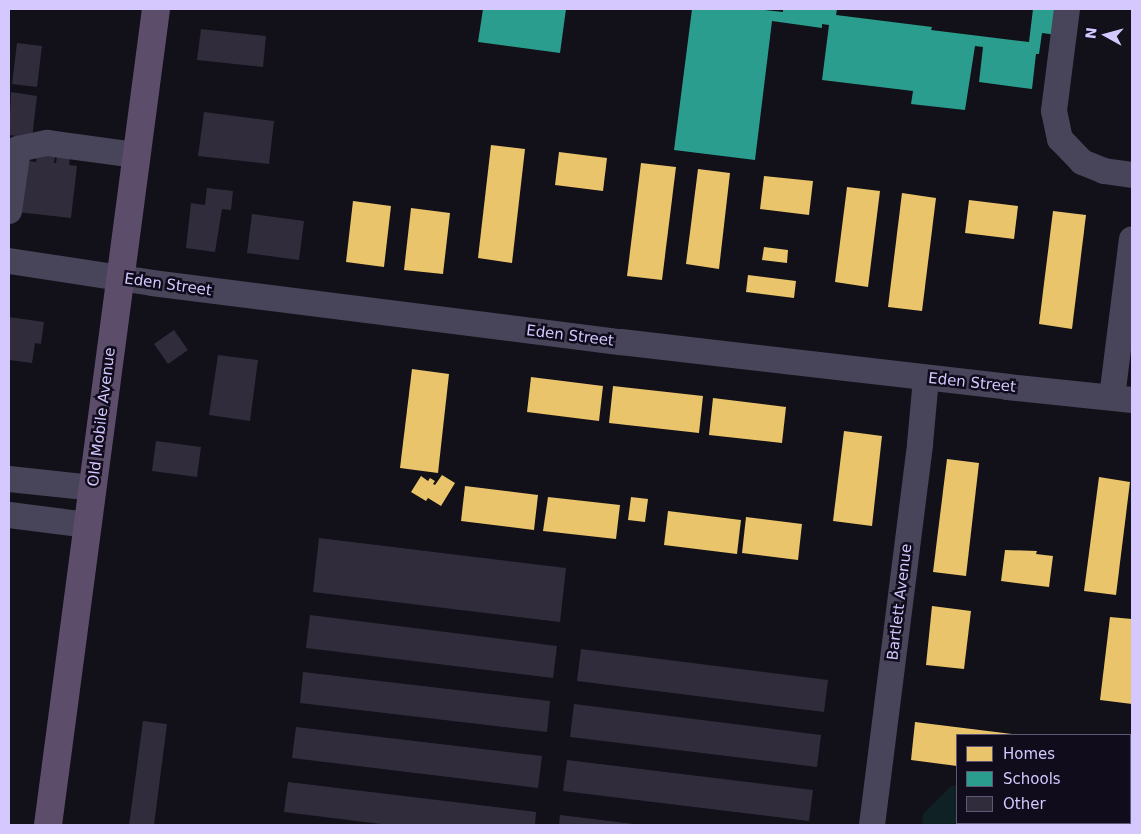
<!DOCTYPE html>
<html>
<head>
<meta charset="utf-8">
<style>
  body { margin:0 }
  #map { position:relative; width:1141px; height:834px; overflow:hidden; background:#121018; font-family:"DejaVu Sans",sans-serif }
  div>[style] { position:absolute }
  .green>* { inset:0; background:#0f2124 }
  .homes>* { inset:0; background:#e9c46a }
  .schools>* { inset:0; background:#2a9d8f }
  .building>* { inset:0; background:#302c3c }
  .minor>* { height:26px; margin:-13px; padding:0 13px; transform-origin:13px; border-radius:13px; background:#484459 }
  .major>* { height:28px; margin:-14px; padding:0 14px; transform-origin:14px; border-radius:14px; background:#5c4d6b }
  span { translate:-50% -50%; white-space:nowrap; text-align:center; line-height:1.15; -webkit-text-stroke:5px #100c1c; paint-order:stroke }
  .street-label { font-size:15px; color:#d4c8fe }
  .frame { position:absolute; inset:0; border:10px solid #d4c8fe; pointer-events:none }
  .legend { position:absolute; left:956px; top:734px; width:175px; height:90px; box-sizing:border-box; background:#100c1c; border:1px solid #5e5776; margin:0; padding:6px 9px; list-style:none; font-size:15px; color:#d4c8fe }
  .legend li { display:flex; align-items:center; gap:10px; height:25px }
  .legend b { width:25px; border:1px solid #5e5776 }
  .north { position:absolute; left:1081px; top:10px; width:50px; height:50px; -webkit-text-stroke:4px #100c1c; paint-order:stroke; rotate:277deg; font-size:14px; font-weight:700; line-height:20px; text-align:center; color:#d4c8fe }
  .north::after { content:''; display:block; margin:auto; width:18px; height:22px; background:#d4c8fe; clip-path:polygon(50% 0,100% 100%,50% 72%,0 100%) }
</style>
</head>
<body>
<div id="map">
  <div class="green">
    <div style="clip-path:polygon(951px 786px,957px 786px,957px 823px,1130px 823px,1130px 806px,1132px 806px,1132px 825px,922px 825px,923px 814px)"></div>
  </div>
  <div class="homes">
    <div style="clip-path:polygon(491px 145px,525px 149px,512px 263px,478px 258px)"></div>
    <div style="clip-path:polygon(559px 152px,607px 158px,603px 191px,555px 185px)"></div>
    <div style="clip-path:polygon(641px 163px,676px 167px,662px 280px,627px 276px)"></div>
    <div style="clip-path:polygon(698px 169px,730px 173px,719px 269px,686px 264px)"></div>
    <div style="clip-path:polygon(764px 176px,813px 181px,809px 215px,760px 209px)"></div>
    <div style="clip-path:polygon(847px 187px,880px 191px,868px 287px,835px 282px)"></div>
    <div style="clip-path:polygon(902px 193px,936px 198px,922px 311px,888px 307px)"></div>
    <div style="clip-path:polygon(969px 200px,1018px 206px,1014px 239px,965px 233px)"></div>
    <div style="clip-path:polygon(353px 201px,391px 206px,384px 267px,346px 262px)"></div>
    <div style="clip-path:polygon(411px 208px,450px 213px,443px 274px,404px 270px)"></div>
    <div style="clip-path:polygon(1053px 211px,1086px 215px,1072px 329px,1039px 324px)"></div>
    <div style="clip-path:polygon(764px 247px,788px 250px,787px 263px,762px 260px)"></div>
    <div style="clip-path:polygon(748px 275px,796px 281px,794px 298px,746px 292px)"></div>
    <div style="clip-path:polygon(412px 369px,449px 374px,438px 473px,400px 468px)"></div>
    <div style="clip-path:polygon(531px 377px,603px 386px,599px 421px,527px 412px)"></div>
    <div style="clip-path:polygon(613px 386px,703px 396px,699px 433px,609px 423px)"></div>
    <div style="clip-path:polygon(713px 398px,786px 407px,782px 443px,709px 435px)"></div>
    <div style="clip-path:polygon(844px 431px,882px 436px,872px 526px,833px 521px)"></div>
    <div style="clip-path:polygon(947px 459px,979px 463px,966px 576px,933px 572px)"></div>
    <div style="clip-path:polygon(442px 475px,455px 483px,441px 506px,428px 498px,426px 501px,411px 492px,421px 476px,428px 481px,430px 478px,435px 481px,433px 484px,435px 485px)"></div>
    <div style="clip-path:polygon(1099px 477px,1130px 482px,1116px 595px,1084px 591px)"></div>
    <div style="clip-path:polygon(465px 486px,538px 495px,534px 530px,461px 521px)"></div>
    <div style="clip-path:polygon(548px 497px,620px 505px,616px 539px,543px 531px)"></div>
    <div style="clip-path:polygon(631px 497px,648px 499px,645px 522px,628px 520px)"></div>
    <div style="clip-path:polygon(668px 511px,741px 520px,737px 554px,664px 545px)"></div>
    <div style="clip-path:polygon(746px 517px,802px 524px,798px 560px,742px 553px)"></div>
    <div style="clip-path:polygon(1005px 550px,1037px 551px,1036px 554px,1053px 556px,1049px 587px,1001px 581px)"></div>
    <div style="clip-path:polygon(932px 606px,971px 611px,964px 669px,926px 665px)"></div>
    <div style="clip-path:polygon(1110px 617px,1132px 619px,1132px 704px,1100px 700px)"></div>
    <div style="clip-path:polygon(915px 722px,1012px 734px,1012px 735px,957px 735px,957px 766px,911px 760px)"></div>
  </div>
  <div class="schools">
    <div style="clip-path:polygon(483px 9px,566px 9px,560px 53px,478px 42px)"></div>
    <div style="clip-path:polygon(692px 9px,754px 9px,783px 12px,783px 9px,837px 9px,836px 15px,932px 27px,931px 30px,1029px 42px,1033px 9px,1060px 9px,1057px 35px,1042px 33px,1039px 54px,1036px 54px,1032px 89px,979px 82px,983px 47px,975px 46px,965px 110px,911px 104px,913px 91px,822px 80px,829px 25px,822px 24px,822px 28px,772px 21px,755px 160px,674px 150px)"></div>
  </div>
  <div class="building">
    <div style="clip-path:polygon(201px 29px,266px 36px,263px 67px,197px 60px)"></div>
    <div style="clip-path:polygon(17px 43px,42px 46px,37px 87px,12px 84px)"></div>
    <div style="clip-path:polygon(11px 92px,37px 96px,32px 138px,9px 135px)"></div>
    <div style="clip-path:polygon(204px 112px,274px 121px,269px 164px,198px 156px)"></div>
    <div style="clip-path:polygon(37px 155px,55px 157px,54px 163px,56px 163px,57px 156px,70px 157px,69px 165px,77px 166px,71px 218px,17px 212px,23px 160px,36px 162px)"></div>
    <div style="clip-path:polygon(207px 188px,233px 191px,231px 210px,222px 209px,215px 252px,186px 248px,191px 203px,205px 205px)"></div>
    <div style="clip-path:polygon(252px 214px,304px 221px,299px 260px,247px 253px)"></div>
    <div style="clip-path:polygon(9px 317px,44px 322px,41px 344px,35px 343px,32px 363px,9px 360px)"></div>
    <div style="clip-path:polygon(174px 330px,188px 350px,168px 364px,154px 344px)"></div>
    <div style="clip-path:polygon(218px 355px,258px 360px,250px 421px,209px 415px)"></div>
    <div style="clip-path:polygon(156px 441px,201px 447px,197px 477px,152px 471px)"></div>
    <div style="clip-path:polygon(319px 538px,566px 568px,560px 622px,313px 592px)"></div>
    <div style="clip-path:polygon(310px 615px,557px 646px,553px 678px,306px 648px)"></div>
    <div style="clip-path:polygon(581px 649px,828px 680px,824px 712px,577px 681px)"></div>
    <div style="clip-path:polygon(303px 672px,550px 701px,547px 732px,300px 703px)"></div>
    <div style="clip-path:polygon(574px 704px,821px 735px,817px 767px,570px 737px)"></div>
    <div style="clip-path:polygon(143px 721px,167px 724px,154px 825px,129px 825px)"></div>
    <div style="clip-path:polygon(296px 727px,542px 756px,538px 788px,292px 758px)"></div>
    <div style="clip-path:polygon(567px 760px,813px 790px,809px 821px,563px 791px)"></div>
    <div style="clip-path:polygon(288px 782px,536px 812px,535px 825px,389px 825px,284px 812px)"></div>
    <div style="clip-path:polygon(560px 815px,634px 824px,634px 825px,559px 825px)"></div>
  </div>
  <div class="minor">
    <div style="left:1067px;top:9px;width:103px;rotate:97.3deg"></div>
    <div style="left:1054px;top:111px;width:29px;rotate:78deg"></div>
    <div style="left:1060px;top:139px;width:32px;rotate:46deg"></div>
    <div style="left:1082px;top:162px;width:24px;rotate:22deg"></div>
    <div style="left:1104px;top:171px;width:28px;rotate:8deg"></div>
    <div style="left:9px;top:211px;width:63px;rotate:-81.7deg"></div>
    <div style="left:18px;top:149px;width:30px;rotate:-12deg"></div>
    <div style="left:47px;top:143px;width:90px;rotate:7.7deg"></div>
    <div style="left:9px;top:261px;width:145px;rotate:8.7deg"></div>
    <div style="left:152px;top:283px;width:473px;rotate:7.2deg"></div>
    <div style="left:621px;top:342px;width:389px;rotate:6.6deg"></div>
    <div style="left:1007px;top:387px;width:126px;rotate:5.9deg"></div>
    <div style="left:1112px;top:397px;width:159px;rotate:-82.8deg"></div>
    <div style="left:9px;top:479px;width:84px;rotate:6.1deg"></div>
    <div style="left:9px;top:515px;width:80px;rotate:7.2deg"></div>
    <div style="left:872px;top:825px;width:384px;rotate:-82.8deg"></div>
    <div style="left:920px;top:444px;width:66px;rotate:-84.8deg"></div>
  </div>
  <div class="major">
    <div style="left:48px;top:825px;width:823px;rotate:-82.46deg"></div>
  </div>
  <div class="street-label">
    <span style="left:168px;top:285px;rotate:8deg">Eden Street</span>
    <span style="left:570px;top:336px;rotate:7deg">Eden Street</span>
    <span style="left:972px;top:383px;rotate:6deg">Eden Street</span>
    <span style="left:102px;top:417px;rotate:-83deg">Old Mobile Avenue</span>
    <span style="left:900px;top:602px;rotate:-83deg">Bartlett Avenue</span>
  </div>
  <div class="frame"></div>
  <ul class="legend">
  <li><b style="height:14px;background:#e9c46a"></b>Homes</li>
  <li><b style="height:14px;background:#2a9d8f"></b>Schools</li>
  <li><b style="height:14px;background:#302c3c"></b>Other</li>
  </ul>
  <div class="north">N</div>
</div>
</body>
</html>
